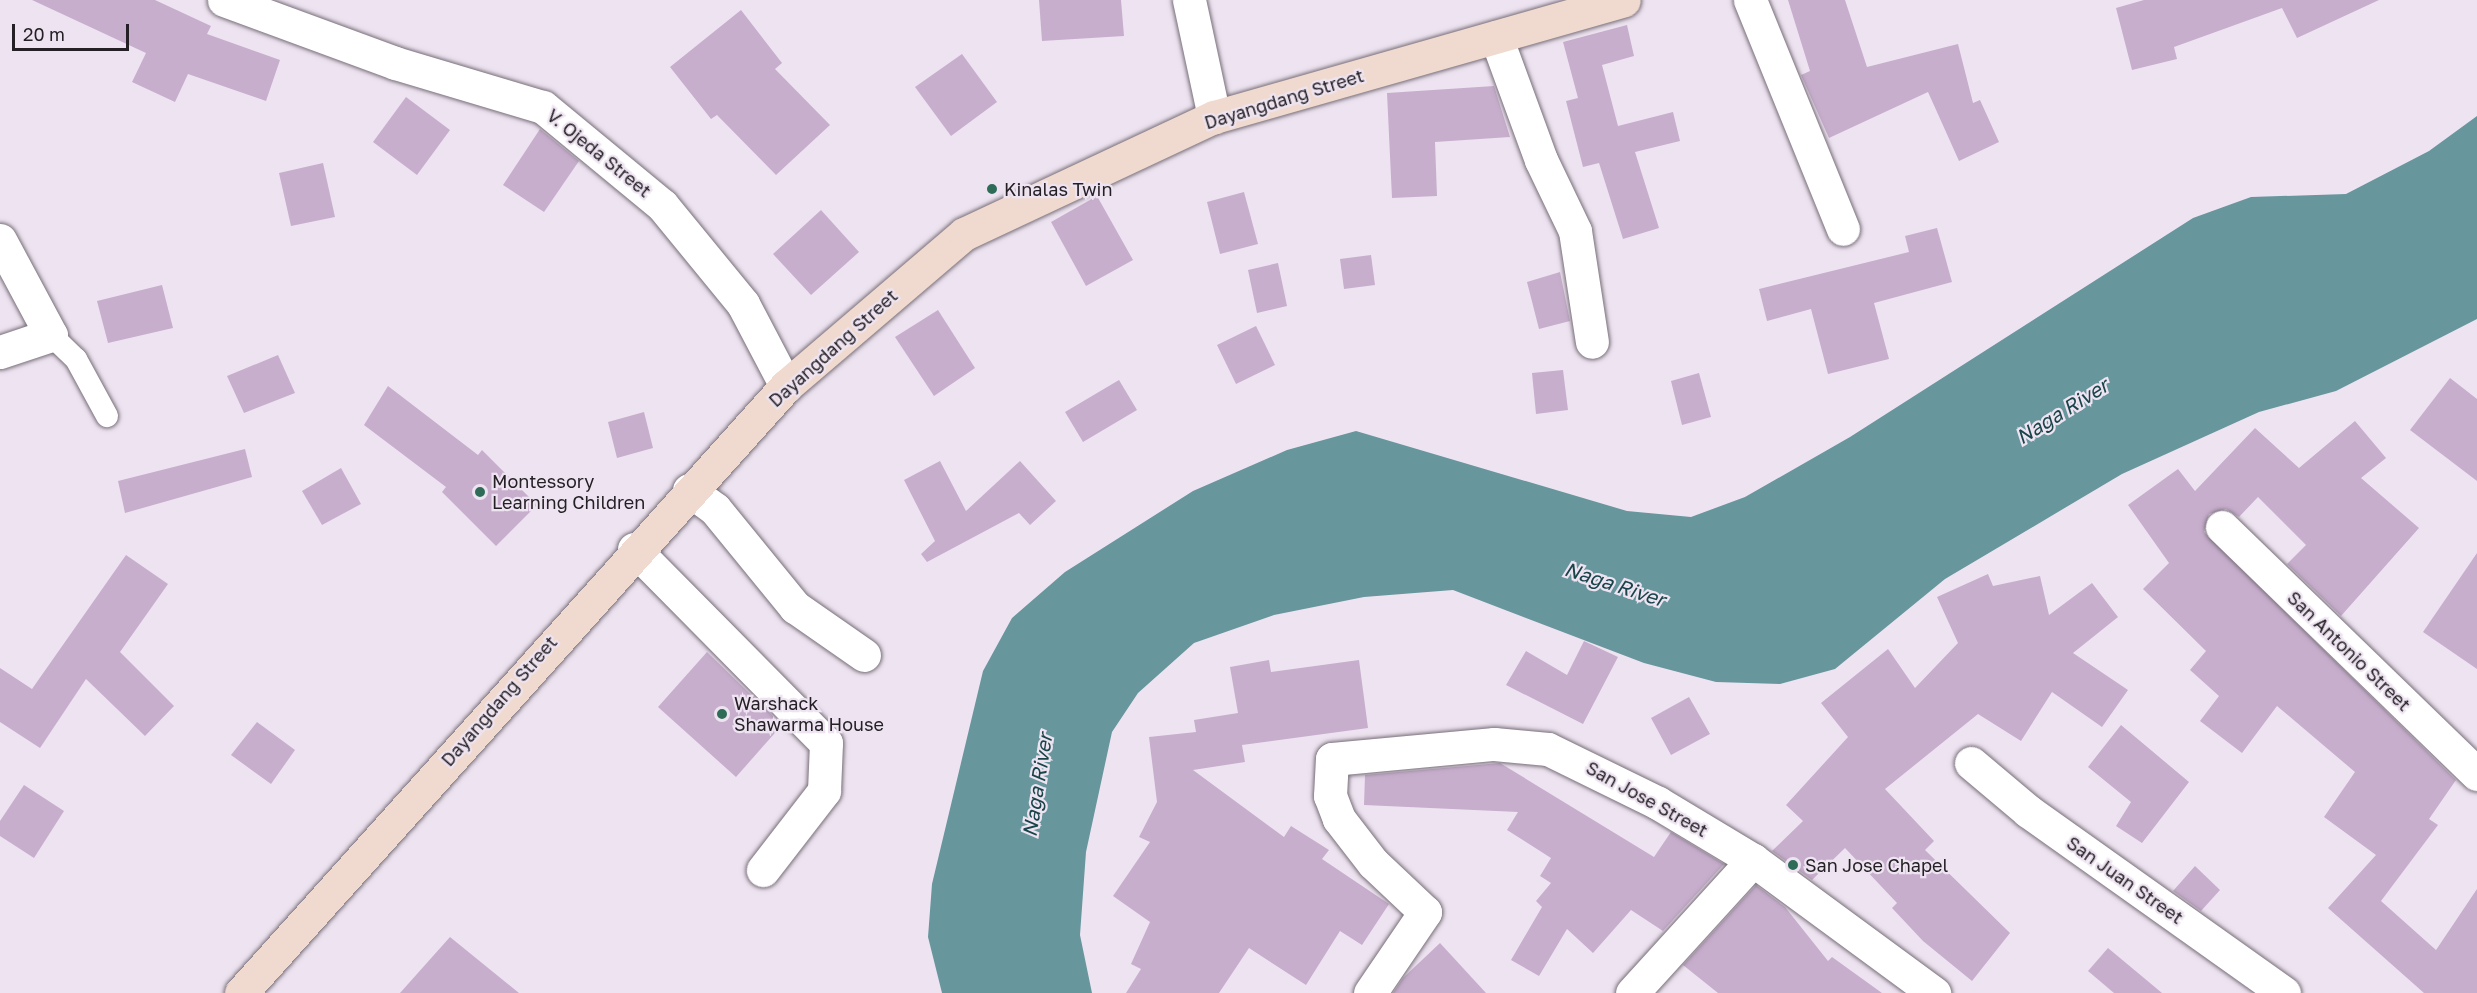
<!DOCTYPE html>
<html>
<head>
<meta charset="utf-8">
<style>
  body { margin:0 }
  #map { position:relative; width:2477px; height:993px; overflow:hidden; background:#eee4f1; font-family:"Golos Text",sans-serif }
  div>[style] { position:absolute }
  .water>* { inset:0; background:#68969d }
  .building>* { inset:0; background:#c7aecd }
  .roads { filter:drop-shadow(0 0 2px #776e79) drop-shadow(0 0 2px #776e79) }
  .service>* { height:22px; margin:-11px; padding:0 11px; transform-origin:11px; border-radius:11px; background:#fff }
  .minor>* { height:33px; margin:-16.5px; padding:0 16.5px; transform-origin:16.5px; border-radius:16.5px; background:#fff }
  .secondary>* { height:33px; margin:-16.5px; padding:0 16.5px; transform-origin:16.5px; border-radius:16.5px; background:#f0d9ce }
  .dots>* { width:16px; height:16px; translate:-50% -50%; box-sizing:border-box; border:3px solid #eee4f1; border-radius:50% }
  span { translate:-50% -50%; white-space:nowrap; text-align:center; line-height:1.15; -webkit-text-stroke:4.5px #eee4f1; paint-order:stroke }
  .street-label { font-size:18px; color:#242025 }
  .poi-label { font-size:18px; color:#242025 }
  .left { translate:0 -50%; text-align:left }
  .water-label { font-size:20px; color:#18444a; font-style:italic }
  .scale { position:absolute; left:12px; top:24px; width:117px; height:27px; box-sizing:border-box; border:3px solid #242025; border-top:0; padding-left:8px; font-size:18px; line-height:21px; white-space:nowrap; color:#242025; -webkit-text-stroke:4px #eee4f1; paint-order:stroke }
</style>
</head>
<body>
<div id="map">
  <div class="water">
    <div style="clip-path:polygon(2477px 116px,2477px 319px,2336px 391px,2259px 412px,2122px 474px,1945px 579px,1835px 669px,1780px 684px,1716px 682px,1644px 663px,1453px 590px,1364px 597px,1274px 615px,1194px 643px,1138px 693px,1112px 732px,1086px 852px,1080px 935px,1092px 993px,942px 993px,928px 937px,932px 884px,983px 671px,1012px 618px,1065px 572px,1193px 491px,1287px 450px,1356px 431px,1627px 511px,1691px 517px,1745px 497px,1850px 437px,2193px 218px,2251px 197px,2346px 194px,2429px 151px)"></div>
  </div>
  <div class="building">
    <div style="clip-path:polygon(32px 0,155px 0,211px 26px,207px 34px,280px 60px,266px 101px,188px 74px,175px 102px,132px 82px,146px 53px)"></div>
    <div style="clip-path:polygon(1039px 0,1121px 0,1124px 36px,1042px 41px)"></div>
    <div style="clip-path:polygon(1788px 0,1845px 0,1867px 67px,1958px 44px,1973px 103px,1980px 100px,1999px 142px,1959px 161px,1928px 92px,1829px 138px,1801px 75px,1810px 71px)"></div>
    <div style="clip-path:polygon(2144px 0,2379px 0,2297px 38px,2282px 8px,2174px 47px,2177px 59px,2132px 70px,2116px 8px)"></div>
    <div style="clip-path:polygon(741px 10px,782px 63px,775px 69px,830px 125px,776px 175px,717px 115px,711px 119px,670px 67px)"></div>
    <div style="clip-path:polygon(1627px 25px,1634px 56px,1602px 65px,1618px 126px,1673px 112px,1680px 141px,1635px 152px,1659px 228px,1623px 239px,1599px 163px,1583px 167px,1566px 101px,1578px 98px,1563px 42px)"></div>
    <div style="clip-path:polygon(962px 54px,997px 102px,951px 136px,915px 87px)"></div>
    <div style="clip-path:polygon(1494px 86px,1510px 137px,1435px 142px,1437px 196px,1392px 198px,1387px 93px)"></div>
    <div style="clip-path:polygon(406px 97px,450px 130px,417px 175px,373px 142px)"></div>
    <div style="clip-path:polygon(540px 129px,579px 161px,544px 212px,503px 185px)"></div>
    <div style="clip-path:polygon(323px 163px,335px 217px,291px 226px,279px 173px)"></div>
    <div style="clip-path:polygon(1244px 192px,1258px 244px,1220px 254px,1207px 202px)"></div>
    <div style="clip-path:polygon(1097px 196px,1133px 260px,1086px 286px,1051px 222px)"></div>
    <div style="clip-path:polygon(821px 210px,859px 252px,811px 295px,773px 254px)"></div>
    <div style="clip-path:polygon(1937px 228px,1952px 282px,1874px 303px,1889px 359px,1828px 374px,1811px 309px,1767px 321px,1759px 289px,1909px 252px,1905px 236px)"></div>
    <div style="clip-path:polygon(1371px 255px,1375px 285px,1344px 289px,1340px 259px)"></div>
    <div style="clip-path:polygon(1278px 263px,1287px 306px,1257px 313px,1248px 270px)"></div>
    <div style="clip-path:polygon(1560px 272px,1570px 321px,1539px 329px,1527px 282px)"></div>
    <div style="clip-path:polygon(162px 285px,173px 328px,108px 343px,97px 301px)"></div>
    <div style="clip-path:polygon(938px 310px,975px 368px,934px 396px,895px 337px)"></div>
    <div style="clip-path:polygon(1256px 326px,1275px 365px,1236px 384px,1217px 345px)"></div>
    <div style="clip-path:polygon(278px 355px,295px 393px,244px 413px,227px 376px)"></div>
    <div style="clip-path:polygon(1563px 370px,1568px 410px,1536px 414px,1532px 373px)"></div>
    <div style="clip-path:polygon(1699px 373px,1711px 417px,1682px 425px,1671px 381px)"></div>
    <div style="clip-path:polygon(2450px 378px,2477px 399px,2477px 481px,2410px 430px)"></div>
    <div style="clip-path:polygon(1119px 380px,1137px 410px,1083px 442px,1065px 412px)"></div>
    <div style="clip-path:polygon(388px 386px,478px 455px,482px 450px,537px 505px,496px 546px,442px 492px,446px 487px,364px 425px)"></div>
    <div style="clip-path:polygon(644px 412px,653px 448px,617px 458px,608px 422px)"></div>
    <div style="clip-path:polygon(2355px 421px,2386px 458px,2361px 478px,2419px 528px,2341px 616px,2287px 564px,2306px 545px,2258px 497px,2239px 517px,2226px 509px,2209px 514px,2204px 532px,2456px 780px,2429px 819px,2438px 825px,2381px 901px,2436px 950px,2477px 889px,2477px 993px,2424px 993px,2328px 908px,2376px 855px,2324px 817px,2355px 772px,2277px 706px,2242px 753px,2200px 721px,2219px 696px,2190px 670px,2206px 651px,2143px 589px,2169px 563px,2128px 505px,2178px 469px,2195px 491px,2255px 428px,2299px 468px)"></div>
    <div style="clip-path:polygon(245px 449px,252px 477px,125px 513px,118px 481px)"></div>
    <div style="clip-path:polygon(940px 461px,966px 511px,1020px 461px,1056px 501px,1030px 525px,1019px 513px,927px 562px,921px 554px,935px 541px,904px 480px)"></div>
    <div style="clip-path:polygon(341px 468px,361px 504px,322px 525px,302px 491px)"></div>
    <div style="clip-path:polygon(2477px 553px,2477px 669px,2423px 632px)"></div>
    <div style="clip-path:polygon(126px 555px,168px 584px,120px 652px,174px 706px,145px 736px,86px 679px,40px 748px,0 722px,0 668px,32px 689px)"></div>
    <div style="clip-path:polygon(1988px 574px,1993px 586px,2040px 576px,2049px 615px,2092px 583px,2118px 617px,2073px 653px,2128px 690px,2102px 727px,2052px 692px,2021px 741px,1978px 714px,1885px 789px,1934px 841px,1925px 850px,2010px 933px,1972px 981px,1923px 941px,1892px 908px,1897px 903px,1845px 848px,1812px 880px,1772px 851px,1803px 821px,1786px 805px,1848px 737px,1821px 703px,1888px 649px,1915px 688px,1958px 643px,1937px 597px)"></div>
    <div style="clip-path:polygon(1584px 641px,1618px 657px,1583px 724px,1506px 685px,1526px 651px,1567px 675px)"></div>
    <div style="clip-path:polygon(707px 652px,782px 725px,736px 777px,658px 707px)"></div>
    <div style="clip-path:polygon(1269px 660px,1271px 672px,1359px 660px,1368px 728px,1242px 745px,1245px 762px,1193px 770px,1284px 837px,1291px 826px,1329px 850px,1322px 859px,1389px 904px,1362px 945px,1340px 931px,1306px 985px,1249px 948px,1219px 993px,1126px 993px,1141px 969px,1131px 964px,1150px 922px,1113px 896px,1150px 842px,1139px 837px,1157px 802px,1149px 737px,1196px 732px,1194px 720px,1238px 713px,1230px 667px)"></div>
    <div style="clip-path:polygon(1689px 697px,1710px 734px,1671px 755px,1651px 718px)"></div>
    <div style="clip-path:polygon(257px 722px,295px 750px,271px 784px,231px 755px)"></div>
    <div style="clip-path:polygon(2121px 725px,2189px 782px,2142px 843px,2116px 826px,2131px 802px,2088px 767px)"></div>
    <div style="clip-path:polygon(1500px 763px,1654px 857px,1671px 832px,1724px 864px,1663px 931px,1631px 910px,1593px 953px,1567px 929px,1539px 976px,1511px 960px,1542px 907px,1536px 901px,1551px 883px,1540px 876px,1551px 858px,1507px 830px,1518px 812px,1364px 805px,1365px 775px)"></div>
    <div style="clip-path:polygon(24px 785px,64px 811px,34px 858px,0 836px,0 821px)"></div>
    <div style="clip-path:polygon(2195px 866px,2220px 890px,2201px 911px,2173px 891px)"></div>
    <div style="clip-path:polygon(1756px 885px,1785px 907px,1828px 961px,1832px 957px,1882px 993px,1718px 993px,1683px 965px)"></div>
    <div style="clip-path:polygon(450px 937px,519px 993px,400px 993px)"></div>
    <div style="clip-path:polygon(1440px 943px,1486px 993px,1393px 993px,1403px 978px)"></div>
    <div style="clip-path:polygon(2108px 948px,2162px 993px,2114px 993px,2088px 971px)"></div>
  </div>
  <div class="roads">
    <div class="service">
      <div style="left:51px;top:335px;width:35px;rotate:44deg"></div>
      <div style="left:76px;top:359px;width:65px;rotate:61.5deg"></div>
    </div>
    <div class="minor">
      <div style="left:224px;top:0;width:182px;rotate:20.2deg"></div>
      <div style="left:395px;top:63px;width:154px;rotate:16.6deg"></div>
      <div style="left:543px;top:107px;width:154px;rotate:39.5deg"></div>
      <div style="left:662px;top:205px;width:128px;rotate:50.7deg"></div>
      <div style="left:743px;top:304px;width:93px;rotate:62.3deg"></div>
      <div style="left:1189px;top:0;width:120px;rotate:77.9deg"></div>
      <div style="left:1750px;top:0;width:247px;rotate:67.9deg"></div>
      <div style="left:1496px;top:37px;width:131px;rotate:69.9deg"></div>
      <div style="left:1541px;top:160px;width:79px;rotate:64.4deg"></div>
      <div style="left:1575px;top:231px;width:112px;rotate:81.3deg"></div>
      <div style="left:0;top:240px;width:108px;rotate:61.8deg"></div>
      <div style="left:51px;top:335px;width:54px;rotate:161.6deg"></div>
      <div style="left:689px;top:490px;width:32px;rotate:36deg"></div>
      <div style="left:715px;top:509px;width:127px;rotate:50.8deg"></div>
      <div style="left:795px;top:607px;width:84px;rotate:34.8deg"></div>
      <div style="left:2222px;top:527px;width:355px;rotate:44.1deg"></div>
      <div style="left:634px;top:549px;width:273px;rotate:45.3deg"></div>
      <div style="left:826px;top:743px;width:48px;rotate:92.4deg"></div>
      <div style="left:824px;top:791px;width:100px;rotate:127.7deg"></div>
      <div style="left:1971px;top:763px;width:75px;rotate:40.1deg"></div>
      <div style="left:2028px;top:811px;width:314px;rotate:35.4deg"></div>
      <div style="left:1370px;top:993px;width:98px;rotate:-55.8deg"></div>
      <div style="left:1425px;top:912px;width:71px;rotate:-136.7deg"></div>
      <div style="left:1373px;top:863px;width:56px;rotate:-127.7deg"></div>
      <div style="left:1339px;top:819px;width:25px;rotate:-111deg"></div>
      <div style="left:1330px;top:796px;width:37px;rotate:-87deg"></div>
      <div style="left:1332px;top:759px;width:163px;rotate:-5.3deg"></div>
      <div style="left:1494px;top:744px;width:54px;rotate:5.3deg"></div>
      <div style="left:1548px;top:749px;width:123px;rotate:26.1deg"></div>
      <div style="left:1658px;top:803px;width:111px;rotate:31deg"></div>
      <div style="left:1753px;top:860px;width:225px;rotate:36.3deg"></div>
      <div style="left:1632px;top:993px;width:180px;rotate:-47.7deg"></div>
    </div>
    <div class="secondary">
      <div style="left:241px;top:993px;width:816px;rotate:-48.08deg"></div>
      <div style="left:786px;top:386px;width:234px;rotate:-40.5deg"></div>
      <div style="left:964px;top:234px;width:276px;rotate:-25.1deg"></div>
      <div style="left:1214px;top:117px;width:426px;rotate:-15.9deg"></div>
    </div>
  </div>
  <div class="dots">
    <div style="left:992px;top:189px;background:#2e6c58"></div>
    <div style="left:480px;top:492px;background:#2e6c58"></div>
    <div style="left:722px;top:714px;background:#2e6c58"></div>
    <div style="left:1793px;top:865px;background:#2e6c58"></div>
  </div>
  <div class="street-label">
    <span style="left:1284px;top:99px;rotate:-17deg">Dayangdang Street</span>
    <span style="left:599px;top:153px;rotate:39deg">V. Ojeda Street</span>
    <span style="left:833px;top:348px;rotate:-42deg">Dayangdang Street</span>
    <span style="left:2349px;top:651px;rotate:44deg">San Antonio Street</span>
    <span style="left:499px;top:701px;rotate:-49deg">Dayangdang Street</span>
    <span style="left:1647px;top:799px;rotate:29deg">San Jose Street</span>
    <span style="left:2125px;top:880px;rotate:35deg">San Juan Street</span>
  </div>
  <div class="poi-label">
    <span class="left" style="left:1004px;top:189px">Kinalas Twin</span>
    <span class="left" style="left:492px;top:492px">Montessory<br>Learning Children</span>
    <span class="left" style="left:734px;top:714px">Warshack<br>Shawarma House</span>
    <span class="left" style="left:1805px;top:865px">San Jose Chapel</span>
  </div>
  <div class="water-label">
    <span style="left:2062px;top:411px;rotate:-32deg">Naga River</span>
    <span style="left:1615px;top:584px;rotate:18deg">Naga River</span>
    <span style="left:1037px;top:785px;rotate:-81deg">Naga River</span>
  </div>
  <div class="scale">20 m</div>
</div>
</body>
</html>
